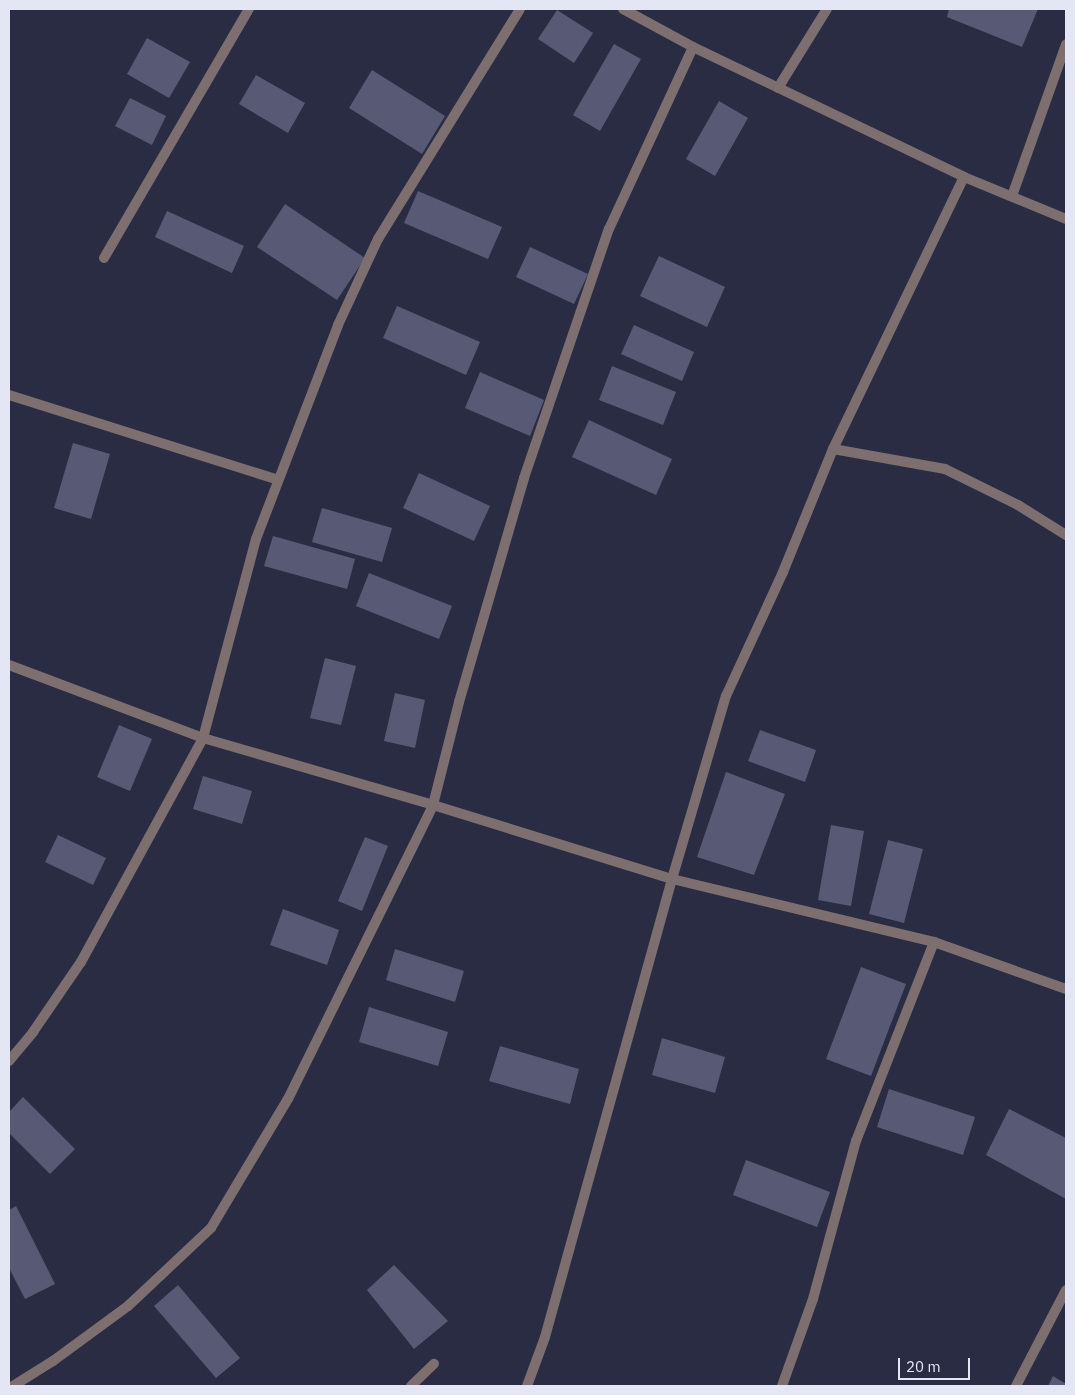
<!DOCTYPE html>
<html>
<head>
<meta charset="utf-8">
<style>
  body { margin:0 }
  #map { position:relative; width:1075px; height:1395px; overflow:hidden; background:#2a2c43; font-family:"IBM Plex Sans",sans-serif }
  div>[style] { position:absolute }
  .building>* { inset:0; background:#585a75 }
  .minor>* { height:10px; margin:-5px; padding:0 5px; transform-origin:5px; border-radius:5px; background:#7d6e6f }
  span { translate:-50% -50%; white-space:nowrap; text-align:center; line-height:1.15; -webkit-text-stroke:4.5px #2a2c43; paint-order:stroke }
  .frame { position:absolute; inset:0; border:10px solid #e4e6f5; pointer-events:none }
  .scale { position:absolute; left:898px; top:1358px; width:72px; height:22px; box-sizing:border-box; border:2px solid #e4e6f5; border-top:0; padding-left:6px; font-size:15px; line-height:18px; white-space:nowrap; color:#e4e6f5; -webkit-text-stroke:4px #2a2c43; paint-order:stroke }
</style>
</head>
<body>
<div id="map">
  <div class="building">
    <div style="clip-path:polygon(949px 9px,1038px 9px,1022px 47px,947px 17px)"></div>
    <div style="clip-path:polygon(557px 10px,593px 33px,574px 63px,538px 39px)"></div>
    <div style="clip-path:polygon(147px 38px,190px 62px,169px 98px,127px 74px)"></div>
    <div style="clip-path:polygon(614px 44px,641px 59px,600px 131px,573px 115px)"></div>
    <div style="clip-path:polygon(372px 70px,445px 116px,422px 154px,349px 108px)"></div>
    <div style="clip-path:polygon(256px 75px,305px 103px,288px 133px,239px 104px)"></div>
    <div style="clip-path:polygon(130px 98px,166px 116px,152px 145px,115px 126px)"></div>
    <div style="clip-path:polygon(719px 101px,748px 118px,715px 176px,686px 159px)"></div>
    <div style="clip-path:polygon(418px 191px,502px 227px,488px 259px,404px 223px)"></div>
    <div style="clip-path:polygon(285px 204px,365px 258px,337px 300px,257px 247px)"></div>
    <div style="clip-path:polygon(167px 211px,244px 246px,232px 273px,155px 237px)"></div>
    <div style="clip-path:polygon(530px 247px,588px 274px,574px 304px,516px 277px)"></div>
    <div style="clip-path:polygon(659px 256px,725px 287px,707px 327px,640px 296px)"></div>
    <div style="clip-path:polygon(397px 306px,480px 342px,466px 375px,383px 338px)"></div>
    <div style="clip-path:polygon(634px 325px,694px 352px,682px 381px,621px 354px)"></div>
    <div style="clip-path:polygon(612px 366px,676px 392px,663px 425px,599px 400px)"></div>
    <div style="clip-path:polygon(480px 372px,544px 400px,530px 436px,465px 408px)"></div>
    <div style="clip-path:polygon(589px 420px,672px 459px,656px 495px,572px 457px)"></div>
    <div style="clip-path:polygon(73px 443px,110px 454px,91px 519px,54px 508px)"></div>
    <div style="clip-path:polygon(419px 473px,490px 506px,474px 541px,403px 508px)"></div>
    <div style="clip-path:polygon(322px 508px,392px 528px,382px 562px,312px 542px)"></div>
    <div style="clip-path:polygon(273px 536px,355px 559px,347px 589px,264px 566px)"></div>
    <div style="clip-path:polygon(369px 573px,452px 606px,439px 639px,356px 606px)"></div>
    <div style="clip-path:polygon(325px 658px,356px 666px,341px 725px,310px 718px)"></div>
    <div style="clip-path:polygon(395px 693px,425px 700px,415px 748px,384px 741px)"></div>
    <div style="clip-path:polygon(119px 725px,152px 739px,130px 791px,97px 777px)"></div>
    <div style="clip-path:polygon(760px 730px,816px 750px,805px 782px,748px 761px)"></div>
    <div style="clip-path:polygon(726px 772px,785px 794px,754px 875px,697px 857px)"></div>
    <div style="clip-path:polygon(203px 776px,252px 791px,242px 824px,193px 809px)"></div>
    <div style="clip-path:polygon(831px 825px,864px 831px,851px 906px,818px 900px)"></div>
    <div style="clip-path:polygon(58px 835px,106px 858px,93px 885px,45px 862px)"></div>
    <div style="clip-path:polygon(365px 837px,388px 846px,362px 911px,338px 901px)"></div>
    <div style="clip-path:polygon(888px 840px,923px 849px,904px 923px,869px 914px)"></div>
    <div style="clip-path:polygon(283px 909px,339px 930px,327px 965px,270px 945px)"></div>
    <div style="clip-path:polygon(395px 949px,464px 971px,455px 1002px,386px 980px)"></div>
    <div style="clip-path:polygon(861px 967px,906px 984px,871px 1076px,826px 1059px)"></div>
    <div style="clip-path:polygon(369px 1007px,448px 1032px,438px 1066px,359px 1042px)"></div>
    <div style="clip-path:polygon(662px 1038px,725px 1057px,715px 1093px,652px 1075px)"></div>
    <div style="clip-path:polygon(500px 1046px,579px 1069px,570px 1104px,489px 1081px)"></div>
    <div style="clip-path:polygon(889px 1089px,975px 1117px,963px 1155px,877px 1127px)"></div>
    <div style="clip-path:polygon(23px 1097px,75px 1149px,50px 1174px,9px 1133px,9px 1112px)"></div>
    <div style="clip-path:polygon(1009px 1109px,1066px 1138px,1066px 1199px,986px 1155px)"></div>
    <div style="clip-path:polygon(746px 1160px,830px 1192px,817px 1227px,733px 1195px)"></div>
    <div style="clip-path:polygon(16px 1206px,55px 1284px,25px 1299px,9px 1268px,9px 1210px)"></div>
    <div style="clip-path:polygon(394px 1265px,448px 1321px,414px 1349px,367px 1290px)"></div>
    <div style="clip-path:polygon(178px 1285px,240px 1358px,216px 1378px,154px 1306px)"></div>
    <div style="clip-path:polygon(1053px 1376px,1066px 1384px,1066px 1386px,1048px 1386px)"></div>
  </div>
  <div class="minor">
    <div style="left:623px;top:9px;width:80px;rotate:28.5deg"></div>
    <div style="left:693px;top:47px;width:301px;rotate:25.6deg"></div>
    <div style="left:964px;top:177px;width:110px;rotate:22.4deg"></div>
    <div style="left:778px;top:88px;width:93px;rotate:-58.2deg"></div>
    <div style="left:1012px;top:196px;width:161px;rotate:-70.4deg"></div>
    <div style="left:104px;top:258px;width:288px;rotate:-59.8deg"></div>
    <div style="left:9px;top:395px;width:282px;rotate:17.5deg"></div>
    <div style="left:833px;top:449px;width:114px;rotate:10.1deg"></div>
    <div style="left:945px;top:469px;width:81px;rotate:26.3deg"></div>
    <div style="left:1018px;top:505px;width:57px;rotate:32deg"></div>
    <div style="left:9px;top:665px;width:207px;rotate:20.6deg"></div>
    <div style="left:203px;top:738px;width:240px;rotate:16.2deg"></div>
    <div style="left:433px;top:805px;width:250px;rotate:17.2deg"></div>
    <div style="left:672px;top:879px;width:269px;rotate:13.5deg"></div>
    <div style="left:934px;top:942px;width:140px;rotate:19.6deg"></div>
    <div style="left:9px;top:1061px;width:38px;rotate:-50deg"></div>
    <div style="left:33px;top:1032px;width:85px;rotate:-55.6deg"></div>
    <div style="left:81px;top:962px;width:255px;rotate:-61.4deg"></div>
    <div style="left:203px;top:738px;width:206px;rotate:-75.1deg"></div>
    <div style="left:256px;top:539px;width:229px;rotate:-69deg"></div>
    <div style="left:338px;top:325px;width:95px;rotate:-65.1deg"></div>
    <div style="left:378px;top:239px;width:270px;rotate:-58.3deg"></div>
    <div style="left:13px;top:1386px;width:47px;rotate:-32deg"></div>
    <div style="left:53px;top:1361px;width:93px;rotate:-36.3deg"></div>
    <div style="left:128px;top:1306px;width:114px;rotate:-43.2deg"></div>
    <div style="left:211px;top:1228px;width:150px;rotate:-59.2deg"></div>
    <div style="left:288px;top:1099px;width:328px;rotate:-63.7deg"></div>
    <div style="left:433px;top:805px;width:106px;rotate:-75.8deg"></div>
    <div style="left:459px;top:702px;width:233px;rotate:-73.8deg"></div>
    <div style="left:524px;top:478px;width:263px;rotate:-71.2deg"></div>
    <div style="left:609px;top:229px;width:200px;rotate:-65.2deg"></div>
    <div style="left:411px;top:1386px;width:32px;rotate:-44deg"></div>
    <div style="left:527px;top:1386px;width:52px;rotate:-69.8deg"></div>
    <div style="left:545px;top:1337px;width:475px;rotate:-74.5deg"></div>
    <div style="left:672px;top:879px;width:191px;rotate:-73.6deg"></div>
    <div style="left:726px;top:696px;width:136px;rotate:-65.3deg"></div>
    <div style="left:783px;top:572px;width:133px;rotate:-67.9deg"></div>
    <div style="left:833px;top:449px;width:302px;rotate:-64.3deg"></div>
    <div style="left:782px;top:1386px;width:92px;rotate:-70.4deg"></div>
    <div style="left:813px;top:1299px;width:164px;rotate:-74.8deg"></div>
    <div style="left:856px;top:1141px;width:214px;rotate:-68.6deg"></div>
    <div style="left:1016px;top:1386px;width:108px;rotate:-62.5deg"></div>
  </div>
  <div class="frame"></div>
  <div class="scale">20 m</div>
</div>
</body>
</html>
